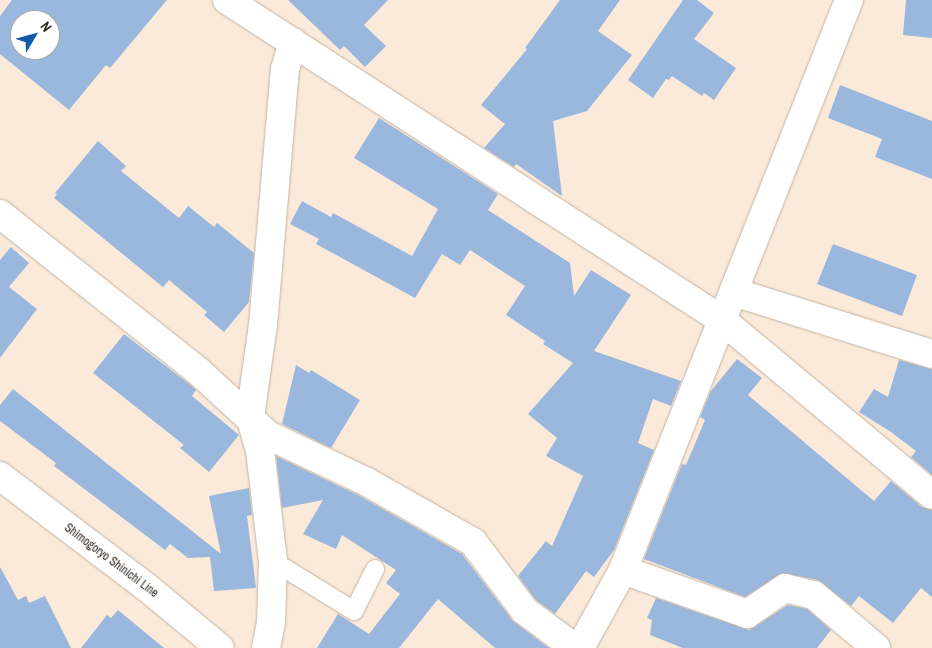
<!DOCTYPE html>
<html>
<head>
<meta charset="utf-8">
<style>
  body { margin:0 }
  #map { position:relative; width:932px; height:648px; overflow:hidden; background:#fbead9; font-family:"Archivo Narrow",sans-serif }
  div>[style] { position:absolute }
  .building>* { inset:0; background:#9ab7dd }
  .roads { filter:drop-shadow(0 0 1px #c3b3a3) drop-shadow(0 0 1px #c3b3a3) }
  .service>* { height:18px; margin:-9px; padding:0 9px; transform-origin:9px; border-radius:9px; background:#fff }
  .minor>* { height:28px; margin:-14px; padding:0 14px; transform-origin:14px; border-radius:14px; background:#fff }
  .tertiary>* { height:28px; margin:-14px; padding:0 14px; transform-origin:14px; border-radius:14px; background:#fff }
  .secondary>* { height:28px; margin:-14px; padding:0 14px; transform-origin:14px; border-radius:14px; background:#fff }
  span { translate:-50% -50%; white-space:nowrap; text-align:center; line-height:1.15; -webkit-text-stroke:4.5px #fff; paint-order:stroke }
  .street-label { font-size:12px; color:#302a24 }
  .north { position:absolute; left:10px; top:10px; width:50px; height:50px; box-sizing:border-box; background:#fff; border:1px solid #acaaa7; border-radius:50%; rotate:53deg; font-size:14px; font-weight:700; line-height:20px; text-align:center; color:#302a24 }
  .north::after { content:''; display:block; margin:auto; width:18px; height:22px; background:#1359a9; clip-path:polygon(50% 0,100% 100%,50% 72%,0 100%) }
</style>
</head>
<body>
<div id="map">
  <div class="building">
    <div style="clip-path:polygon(evenodd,12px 0,167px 0,110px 68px,106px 65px,69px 110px,0 54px,0 16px,12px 0,20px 20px,50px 20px,50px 50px,20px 50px,20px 20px)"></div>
    <div style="clip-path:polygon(288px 0,388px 0,364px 25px,386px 46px,365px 67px,344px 46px,340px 50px)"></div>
    <div style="clip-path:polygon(560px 0,620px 0,598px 31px,632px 55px,587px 111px,553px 121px,562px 196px,516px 164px,514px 167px,484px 148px,505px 124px,481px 105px,527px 49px,525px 48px)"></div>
    <div style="clip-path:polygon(683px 0,697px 0,714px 13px,694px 39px,736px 68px,714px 100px,704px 93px,702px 96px,672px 76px,669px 80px,666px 79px,653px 98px,628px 80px)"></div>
    <div style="clip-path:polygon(906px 0,932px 0,932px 38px,903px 35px)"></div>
    <div style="clip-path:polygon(840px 85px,932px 121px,932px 179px,875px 157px,882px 139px,828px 118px)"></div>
    <div style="clip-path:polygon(379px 118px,498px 194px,488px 210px,570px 263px,574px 296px,591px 270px,631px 295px,594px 351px,681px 381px,671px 406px,653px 399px,638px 443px,654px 450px,614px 550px,594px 577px,586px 571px,555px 614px,536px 600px,518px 576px,546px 541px,552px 546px,583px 476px,546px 456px,557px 438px,528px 414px,573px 363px,543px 344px,545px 341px,506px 315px,525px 286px,470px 250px,460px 265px,442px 254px,415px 298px,316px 244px,319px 239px,290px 224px,302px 201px,331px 217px,333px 213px,412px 256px,438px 209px,354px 158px)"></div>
    <div style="clip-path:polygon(98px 141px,126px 166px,121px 171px,179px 218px,188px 206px,214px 227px,217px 223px,254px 253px,249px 302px,224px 332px,204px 315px,207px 312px,169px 280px,163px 287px,54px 198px,57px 194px,55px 193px)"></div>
    <div style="clip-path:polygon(833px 244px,917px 275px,902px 316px,817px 284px)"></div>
    <div style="clip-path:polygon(11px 247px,29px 263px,9px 287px,37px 309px,0 358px,0 260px)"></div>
    <div style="clip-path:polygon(124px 334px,188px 383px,196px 390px,192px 396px,239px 435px,209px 472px,180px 448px,184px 445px,93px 373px)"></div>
    <div style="clip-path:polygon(737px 359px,762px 378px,748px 395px,874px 501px,891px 481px,922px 507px,932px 510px,932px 597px,921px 588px,893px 623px,859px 596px,851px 606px,818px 580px,782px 573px,745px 597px,644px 559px,682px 464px,686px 465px,705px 420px,700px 417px,711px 391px)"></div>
    <div style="clip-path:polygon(899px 360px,932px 369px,932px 475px,911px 457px,916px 451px,891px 432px,859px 412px,874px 389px,888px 397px)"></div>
    <div style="clip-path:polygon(296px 365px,309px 373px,311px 370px,360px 400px,331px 448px,282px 424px)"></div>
    <div style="clip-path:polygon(13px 389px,221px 554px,209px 496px,249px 488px,252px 515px,247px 516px,256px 588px,214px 591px,210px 557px,188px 558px,170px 544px,165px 550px,54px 466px,56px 463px,0 421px,0 405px)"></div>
    <div style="clip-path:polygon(276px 456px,360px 496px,462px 554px,513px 621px,549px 648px,495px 648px,438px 599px,399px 648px,317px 648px,338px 614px,369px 634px,400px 594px,386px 583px,396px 570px,342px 535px,336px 549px,303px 534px,323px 500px,282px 508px)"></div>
    <div style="clip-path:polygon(0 567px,18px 600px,26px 596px,29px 603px,45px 596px,71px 648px,0 648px)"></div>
    <div style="clip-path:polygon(656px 598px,749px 630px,788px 605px,807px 609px,831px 630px,817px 648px,683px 648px,650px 635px,652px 620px,647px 618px)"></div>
    <div style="clip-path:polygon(118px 610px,164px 648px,81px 648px,107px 615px,111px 618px)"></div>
  </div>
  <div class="roads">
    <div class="service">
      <div style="left:273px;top:561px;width:95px;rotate:31.7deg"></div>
      <div style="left:354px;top:611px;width:47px;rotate:-63.4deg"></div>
    </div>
    <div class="minor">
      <div style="left:0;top:214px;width:253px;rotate:38.4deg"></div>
      <div style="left:198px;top:371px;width:95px;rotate:42.4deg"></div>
      <div style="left:268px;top:435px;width:110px;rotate:25.4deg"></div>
      <div style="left:367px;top:482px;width:122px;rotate:29.5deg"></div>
      <div style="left:473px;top:542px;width:86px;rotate:53deg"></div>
      <div style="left:525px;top:611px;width:62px;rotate:36.5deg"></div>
      <div style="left:734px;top:292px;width:207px;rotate:17.4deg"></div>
      <div style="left:623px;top:570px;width:132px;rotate:19.5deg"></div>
      <div style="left:747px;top:614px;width:46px;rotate:-34.4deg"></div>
      <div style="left:785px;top:588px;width:30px;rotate:14deg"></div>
      <div style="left:814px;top:595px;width:82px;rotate:40.5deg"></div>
      <div style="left:266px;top:648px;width:26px;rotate:-79deg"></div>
      <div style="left:271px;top:622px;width:61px;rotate:-88.1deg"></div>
      <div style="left:273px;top:561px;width:111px;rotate:-96.7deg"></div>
      <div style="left:260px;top:451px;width:35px;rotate:-106deg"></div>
      <div style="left:250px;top:417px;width:93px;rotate:-82deg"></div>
      <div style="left:263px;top:325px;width:257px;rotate:-85.1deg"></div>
      <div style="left:285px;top:69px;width:28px;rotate:-73deg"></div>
    </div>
    <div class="tertiary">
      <div style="left:227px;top:0;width:589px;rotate:32.88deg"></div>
      <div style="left:722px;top:320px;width:273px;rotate:39.8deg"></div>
      <div style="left:580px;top:648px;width:89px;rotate:-61.1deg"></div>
      <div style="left:623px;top:570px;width:613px;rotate:-68.37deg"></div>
    </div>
    <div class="secondary">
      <div style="left:0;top:476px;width:182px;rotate:37.2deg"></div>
      <div style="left:145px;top:586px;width:97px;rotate:39.6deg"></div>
    </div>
  </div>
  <div class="street-label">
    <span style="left:111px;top:561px;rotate:37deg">Shimogoryo Shinichi Line</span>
  </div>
  <div class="north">N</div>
</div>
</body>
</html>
